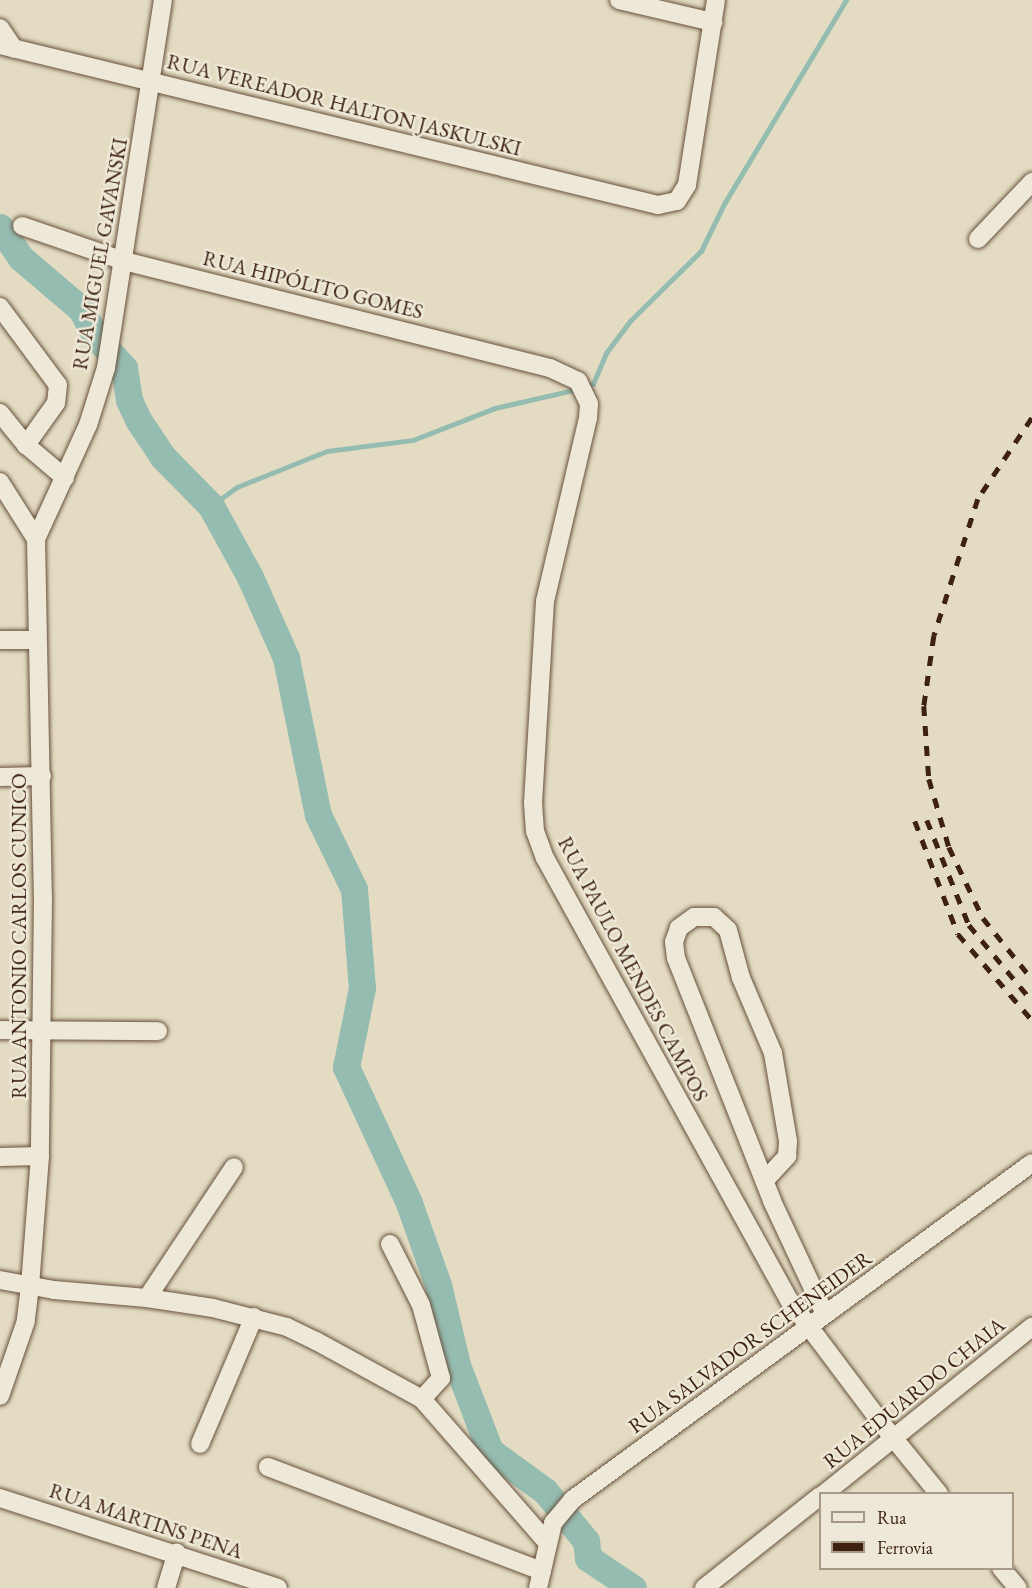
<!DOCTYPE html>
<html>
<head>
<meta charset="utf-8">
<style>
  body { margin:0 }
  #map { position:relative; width:1032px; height:1588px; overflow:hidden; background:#e4dcc2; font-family:"EB Garamond",serif }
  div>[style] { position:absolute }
  .stream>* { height:4.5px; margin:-2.25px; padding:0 2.25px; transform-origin:2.25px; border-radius:2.25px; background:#95bcb1 }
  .river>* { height:27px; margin:-13.5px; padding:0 13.5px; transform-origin:13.5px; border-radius:13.5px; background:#95bcb1 }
  .roads { filter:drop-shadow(0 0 2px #68503c) drop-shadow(0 0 2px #68503c) }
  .minor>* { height:18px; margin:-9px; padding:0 9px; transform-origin:9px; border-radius:9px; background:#ede8d7 }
  .rail>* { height:4.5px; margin-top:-2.25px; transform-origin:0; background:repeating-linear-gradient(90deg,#3f2110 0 10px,transparent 0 20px) }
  span { translate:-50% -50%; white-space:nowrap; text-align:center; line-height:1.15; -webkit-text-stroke:5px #ede8d7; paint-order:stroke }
  .street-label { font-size:21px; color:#3f2110 }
  .legend { position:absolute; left:819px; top:1492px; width:195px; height:78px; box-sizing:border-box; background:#ede8d7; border:2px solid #a79887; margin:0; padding:8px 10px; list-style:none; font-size:18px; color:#3f2110 }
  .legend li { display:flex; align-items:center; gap:12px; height:30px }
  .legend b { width:30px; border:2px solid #a79887 }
</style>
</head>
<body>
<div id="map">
  <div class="stream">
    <div style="left:586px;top:386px;width:7px;rotate:-16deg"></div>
    <div style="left:593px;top:384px;width:34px;rotate:-67deg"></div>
    <div style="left:606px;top:353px;width:40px;rotate:-53deg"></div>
    <div style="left:630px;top:321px;width:100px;rotate:-44.6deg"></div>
    <div style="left:701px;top:251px;width:52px;rotate:-63.9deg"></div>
    <div style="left:724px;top:204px;width:238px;rotate:-59.1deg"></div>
    <div style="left:211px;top:506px;width:32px;rotate:-36deg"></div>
    <div style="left:237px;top:487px;width:97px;rotate:-21.8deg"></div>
    <div style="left:327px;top:451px;width:87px;rotate:-7.3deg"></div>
    <div style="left:413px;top:440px;width:88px;rotate:-21.3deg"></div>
    <div style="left:495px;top:408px;width:85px;rotate:-12.9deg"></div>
  </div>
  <div class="river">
    <div style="left:0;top:227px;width:37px;rotate:56deg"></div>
    <div style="left:21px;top:258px;width:79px;rotate:40.4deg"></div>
    <div style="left:81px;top:309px;width:32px;rotate:62deg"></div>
    <div style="left:96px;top:337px;width:42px;rotate:47.9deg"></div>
    <div style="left:124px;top:368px;width:32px;rotate:81deg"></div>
    <div style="left:129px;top:400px;width:23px;rotate:65deg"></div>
    <div style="left:139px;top:421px;width:43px;rotate:56.3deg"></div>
    <div style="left:163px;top:457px;width:69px;rotate:45.6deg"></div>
    <div style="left:211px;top:506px;width:81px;rotate:61.2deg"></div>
    <div style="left:250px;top:577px;width:89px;rotate:66deg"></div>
    <div style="left:286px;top:658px;width:160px;rotate:78.5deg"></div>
    <div style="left:318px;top:815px;width:82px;rotate:64.1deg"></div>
    <div style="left:354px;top:889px;width:99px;rotate:85.4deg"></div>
    <div style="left:362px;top:988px;width:81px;rotate:101.4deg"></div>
    <div style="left:346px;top:1067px;width:150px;rotate:65.1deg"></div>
    <div style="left:409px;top:1203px;width:87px;rotate:70.5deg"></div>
    <div style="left:438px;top:1285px;width:82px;rotate:76.6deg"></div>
    <div style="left:457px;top:1365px;width:92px;rotate:69deg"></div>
    <div style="left:490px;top:1451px;width:68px;rotate:36deg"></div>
    <div style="left:545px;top:1491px;width:65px;rotate:50.6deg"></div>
    <div style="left:586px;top:1541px;width:17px;rotate:83deg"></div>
    <div style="left:588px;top:1558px;width:54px;rotate:33.7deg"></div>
  </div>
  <div class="roads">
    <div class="minor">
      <div style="left:619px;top:0;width:97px;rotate:13.2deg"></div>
      <div style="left:0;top:28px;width:25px;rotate:56deg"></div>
      <div style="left:0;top:45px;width:677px;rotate:13.67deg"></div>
      <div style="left:658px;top:205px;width:19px;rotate:-12deg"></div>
      <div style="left:677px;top:201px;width:19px;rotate:-58deg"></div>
      <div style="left:687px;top:185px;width:187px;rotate:-81.1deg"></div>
      <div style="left:22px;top:226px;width:108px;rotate:18.9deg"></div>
      <div style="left:124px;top:261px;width:439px;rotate:14.1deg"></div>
      <div style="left:550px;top:368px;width:31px;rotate:25deg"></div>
      <div style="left:578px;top:381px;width:25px;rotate:64deg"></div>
      <div style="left:589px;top:404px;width:14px;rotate:94deg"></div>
      <div style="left:588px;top:418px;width:188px;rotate:103.2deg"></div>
      <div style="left:545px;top:601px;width:202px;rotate:93.4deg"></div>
      <div style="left:533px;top:803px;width:28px;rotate:86deg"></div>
      <div style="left:535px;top:831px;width:29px;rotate:70deg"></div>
      <div style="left:545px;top:858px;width:505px;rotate:61.1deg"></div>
      <div style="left:789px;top:1300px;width:155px;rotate:53.1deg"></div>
      <div style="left:882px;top:1424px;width:90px;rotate:50.8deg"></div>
      <div style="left:978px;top:239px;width:79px;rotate:-46.5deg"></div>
      <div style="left:0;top:307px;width:97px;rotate:53.4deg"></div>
      <div style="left:58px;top:385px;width:18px;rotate:96deg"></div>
      <div style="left:56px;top:403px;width:52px;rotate:125.5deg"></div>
      <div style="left:0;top:413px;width:41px;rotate:50.9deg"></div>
      <div style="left:26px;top:445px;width:51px;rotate:40.2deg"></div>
      <div style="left:0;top:482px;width:67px;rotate:57.7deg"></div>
      <div style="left:36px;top:539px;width:359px;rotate:88.9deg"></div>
      <div style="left:43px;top:898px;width:258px;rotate:90.7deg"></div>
      <div style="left:40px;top:1156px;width:130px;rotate:94.4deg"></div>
      <div style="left:30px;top:1286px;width:35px;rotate:97deg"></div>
      <div style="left:26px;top:1321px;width:79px;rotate:109.1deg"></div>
      <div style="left:36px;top:539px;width:125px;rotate:-65.5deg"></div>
      <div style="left:88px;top:425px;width:60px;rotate:-72.5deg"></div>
      <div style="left:106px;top:368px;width:372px;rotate:-81.2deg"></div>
      <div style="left:0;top:640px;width:36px"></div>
      <div style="left:0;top:777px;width:42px;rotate:-1.4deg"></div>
      <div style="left:0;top:1030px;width:158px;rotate:0.4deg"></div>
      <div style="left:0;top:1157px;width:40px;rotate:-1.4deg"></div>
      <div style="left:765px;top:1180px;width:33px;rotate:-47deg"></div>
      <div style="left:787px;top:1156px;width:15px;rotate:-86deg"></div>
      <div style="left:788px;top:1141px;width:89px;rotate:-99.7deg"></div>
      <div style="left:773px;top:1053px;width:82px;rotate:-113.1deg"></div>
      <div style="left:741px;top:978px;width:50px;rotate:-105.2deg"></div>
      <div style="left:728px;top:930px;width:19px;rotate:-137deg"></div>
      <div style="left:714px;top:917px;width:20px;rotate:180deg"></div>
      <div style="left:694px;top:917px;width:19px;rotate:144deg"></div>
      <div style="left:679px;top:928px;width:15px;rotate:110deg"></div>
      <div style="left:674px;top:942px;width:16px;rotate:83deg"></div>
      <div style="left:676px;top:958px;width:261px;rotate:68.4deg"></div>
      <div style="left:772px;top:1201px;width:125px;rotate:64.9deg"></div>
      <div style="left:390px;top:1244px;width:68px;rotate:63.1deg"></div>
      <div style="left:421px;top:1305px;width:76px;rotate:74.7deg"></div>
      <div style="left:441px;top:1378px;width:28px;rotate:132deg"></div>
      <div style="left:0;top:1280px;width:55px;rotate:10.5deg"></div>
      <div style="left:54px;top:1290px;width:93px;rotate:4.9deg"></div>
      <div style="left:147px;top:1298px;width:67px;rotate:8.6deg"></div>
      <div style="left:213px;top:1308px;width:76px;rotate:14.4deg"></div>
      <div style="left:287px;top:1327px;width:32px;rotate:26deg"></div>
      <div style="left:316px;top:1341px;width:121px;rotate:28.7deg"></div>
      <div style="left:422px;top:1399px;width:189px;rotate:48.9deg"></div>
      <div style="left:147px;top:1298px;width:157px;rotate:-56.4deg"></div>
      <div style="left:200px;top:1444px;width:138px;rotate:-67deg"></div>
      <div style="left:268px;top:1467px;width:293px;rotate:20.8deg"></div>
      <div style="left:824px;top:1494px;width:267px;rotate:-38.8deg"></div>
      <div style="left:0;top:1498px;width:292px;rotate:17.9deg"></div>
      <div style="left:1001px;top:1568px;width:26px;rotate:50deg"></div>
      <div style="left:166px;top:1588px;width:37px;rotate:-73deg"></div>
      <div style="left:538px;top:1588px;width:67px;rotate:-77deg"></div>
      <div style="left:553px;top:1523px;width:30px;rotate:-50deg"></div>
      <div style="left:572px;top:1500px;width:570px;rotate:-36.23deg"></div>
      <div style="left:704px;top:1588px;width:148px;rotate:-38.4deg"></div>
    </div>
  </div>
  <div class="rail">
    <div style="left:1032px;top:418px;width:97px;rotate:123.7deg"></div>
    <div style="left:978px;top:499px;width:144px;rotate:107.8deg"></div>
    <div style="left:934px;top:636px;width:71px;rotate:98.1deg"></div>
    <div style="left:924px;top:706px;width:73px;rotate:86.1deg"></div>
    <div style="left:929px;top:779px;width:71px;rotate:73.6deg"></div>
    <div style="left:949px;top:847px;width:79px;rotate:64.4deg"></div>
    <div style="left:983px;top:918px;width:78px;rotate:51.2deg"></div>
    <div style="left:927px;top:820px;width:113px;rotate:68.2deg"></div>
    <div style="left:969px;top:925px;width:99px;rotate:50.3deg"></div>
    <div style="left:915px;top:821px;width:121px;rotate:69.2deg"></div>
    <div style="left:958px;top:934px;width:113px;rotate:49.3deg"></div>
  </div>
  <div class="street-label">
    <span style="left:344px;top:105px;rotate:14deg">RUA VEREADOR HALTON JASKULSKI</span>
    <span style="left:100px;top:254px;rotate:-80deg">RUA MIGUEL GAVANSKI</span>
    <span style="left:313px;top:285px;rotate:14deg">RUA HIPÓLITO GOMES</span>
    <span style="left:19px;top:936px;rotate:-90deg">RUA ANTONIO CARLOS CUNICO</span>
    <span style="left:633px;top:969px;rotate:62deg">RUA PAULO MENDES CAMPOS</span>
    <span style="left:750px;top:1342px;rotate:-36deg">RUA SALVADOR SCHENEIDER</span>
    <span style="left:914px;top:1393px;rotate:-39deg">RUA EDUARDO CHAIA</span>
    <span style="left:146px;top:1521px;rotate:18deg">RUA MARTINS PENA</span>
  </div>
  <ul class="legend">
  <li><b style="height:8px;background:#ede8d7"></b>Rua</li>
  <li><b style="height:8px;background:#3f2110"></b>Ferrovia</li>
  </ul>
</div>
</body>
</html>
